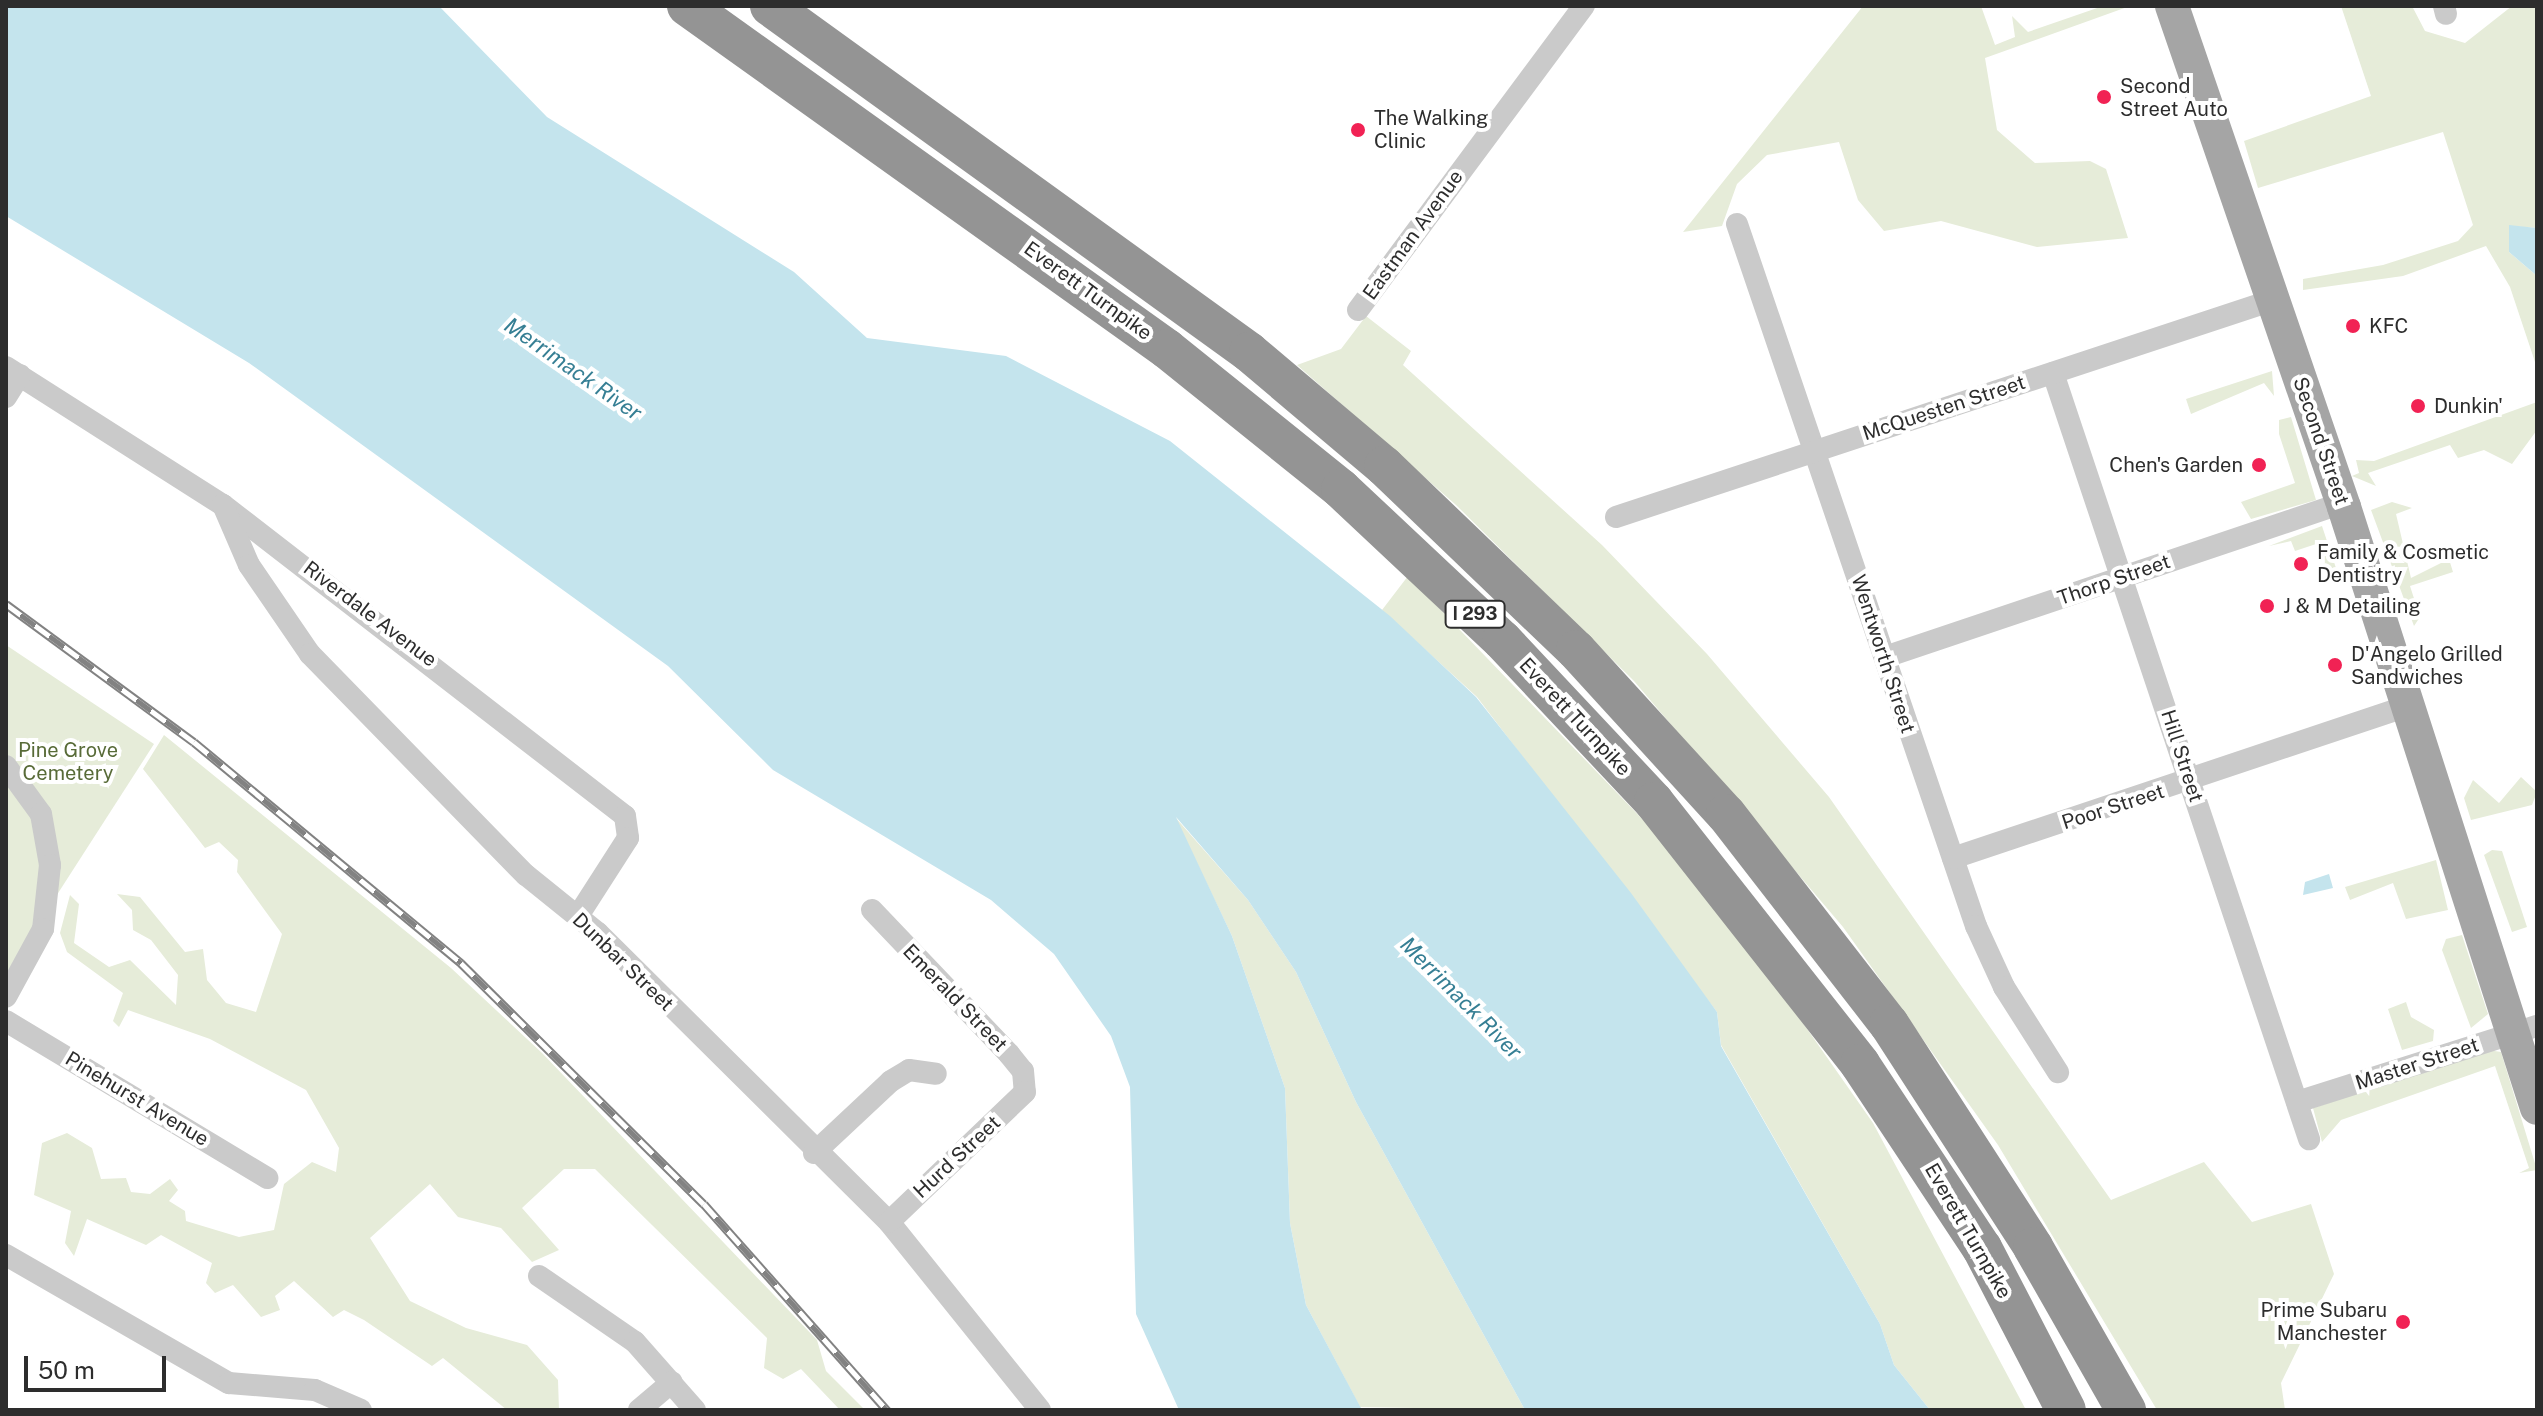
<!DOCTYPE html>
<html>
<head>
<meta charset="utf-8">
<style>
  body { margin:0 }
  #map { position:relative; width:2543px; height:1416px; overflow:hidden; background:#fff; font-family:"Public Sans",sans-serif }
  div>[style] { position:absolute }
  .green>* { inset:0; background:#e6ecd9 }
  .water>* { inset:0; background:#c4e4ed }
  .minor>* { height:22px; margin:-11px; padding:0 11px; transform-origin:11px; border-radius:11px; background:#cacaca }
  .primary>* { height:34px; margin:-17px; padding:0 17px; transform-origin:17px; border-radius:17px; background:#a5a5a5 }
  .motorway>* { height:40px; margin:-20px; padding:0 20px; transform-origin:20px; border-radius:20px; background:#949494 }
  .rail>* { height:9px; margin-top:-4.5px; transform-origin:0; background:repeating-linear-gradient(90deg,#fff 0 18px,#828282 0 36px); box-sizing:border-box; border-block:2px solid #828282 }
  .dots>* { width:22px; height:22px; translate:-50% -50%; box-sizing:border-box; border:4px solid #fff; border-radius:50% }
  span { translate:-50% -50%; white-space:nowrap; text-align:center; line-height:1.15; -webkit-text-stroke:8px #fff; paint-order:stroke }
  .shield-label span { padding:2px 6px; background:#fff; border:2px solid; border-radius:6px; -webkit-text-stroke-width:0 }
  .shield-label { font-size:18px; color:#2d2d2d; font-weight:700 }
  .poi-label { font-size:20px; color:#2d2d2d }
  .left { translate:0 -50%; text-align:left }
  .right { translate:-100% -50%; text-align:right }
  .street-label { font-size:20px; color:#2d2d2d }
  .park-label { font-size:20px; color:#586b38 }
  .water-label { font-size:22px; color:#367f94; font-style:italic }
  .frame { position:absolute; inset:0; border:8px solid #2d2d2d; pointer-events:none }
  .scale { position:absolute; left:24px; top:1356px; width:142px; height:36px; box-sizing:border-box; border:4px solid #2d2d2d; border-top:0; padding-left:10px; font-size:24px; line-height:28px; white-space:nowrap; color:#2d2d2d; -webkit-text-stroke:6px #fff; paint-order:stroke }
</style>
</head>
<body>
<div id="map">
  <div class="green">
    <div style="clip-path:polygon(1863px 6px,1981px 6px,1995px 45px,2015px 37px,2012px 16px,2028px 32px,2103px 6px,2130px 6px,1985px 58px,1997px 130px,2035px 163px,2090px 161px,2106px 169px,2128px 238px,2037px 247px,1941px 221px,1884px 231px,1858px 200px,1839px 142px,1767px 155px,1737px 184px,1722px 226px,1683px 232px)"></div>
    <div style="clip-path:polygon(2341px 6px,2412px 6px,2425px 31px,2465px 43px,2512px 6px,2537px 6px,2537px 228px,2509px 226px,2509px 252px,2537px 276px,2537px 368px,2510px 287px,2486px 246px,2403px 276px,2303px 290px,2303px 279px,2383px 265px,2458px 241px,2473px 225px,2443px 132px,2258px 188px,2244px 141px,2371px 96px)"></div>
    <div style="clip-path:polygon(1366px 316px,1411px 351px,1403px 365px,1602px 545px,1707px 654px,1829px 797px,2111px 1200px,2204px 1162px,2252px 1222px,2311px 1204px,2334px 1274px,2281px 1383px,2285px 1410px,2157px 1410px,1998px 1145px,1843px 927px,1634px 681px,1456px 505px,1297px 365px,1341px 349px)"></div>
    <div style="clip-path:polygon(2272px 371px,2274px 396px,2264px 383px,2191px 414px,2186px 399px)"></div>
    <div style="clip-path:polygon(2537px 402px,2537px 430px,2512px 464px,2484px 450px,2458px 458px,2450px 445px,2368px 473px,2376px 486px,2352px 476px,2359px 473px,2356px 460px,2374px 461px)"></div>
    <div style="clip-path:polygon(2291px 417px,2316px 500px,2251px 519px,2241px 502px,2295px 483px,2279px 434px,2279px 420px)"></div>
    <div style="clip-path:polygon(2392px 502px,2412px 508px,2396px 514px,2411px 578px,2449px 559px,2453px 572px,2410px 586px,2420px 617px,2414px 626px,2371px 510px)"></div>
    <div style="clip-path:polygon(2322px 526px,2340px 580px,2330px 583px,2316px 544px,2295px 551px,2291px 541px,2269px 546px)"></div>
    <div style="clip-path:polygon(1408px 576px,1649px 826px,1791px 1006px,1873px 1123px,2026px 1410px,1930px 1410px,1894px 1365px,1880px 1324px,1721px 1045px,1717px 1012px,1477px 697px,1382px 610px)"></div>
    <div style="clip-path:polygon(6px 645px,154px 744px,6px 974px)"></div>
    <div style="clip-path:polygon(164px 735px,451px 968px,542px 1053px,817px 1340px,826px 1371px,865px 1410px,840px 1410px,801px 1369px,783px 1379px,764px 1368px,767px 1338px,595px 1169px,564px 1169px,522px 1208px,559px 1250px,532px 1262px,501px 1228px,458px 1217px,430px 1184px,370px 1238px,410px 1301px,466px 1328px,527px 1345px,558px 1380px,559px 1410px,507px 1410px,443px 1358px,432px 1366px,364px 1320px,344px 1310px,333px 1317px,294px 1281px,275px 1296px,280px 1310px,261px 1317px,233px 1285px,215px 1293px,206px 1283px,212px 1263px,161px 1235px,146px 1245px,87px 1219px,74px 1256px,65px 1243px,71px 1211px,34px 1195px,42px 1143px,67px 1133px,92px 1148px,101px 1179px,126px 1178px,131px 1192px,150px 1194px,170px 1179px,178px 1190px,169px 1201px,185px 1211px,186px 1221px,239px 1237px,274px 1230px,284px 1184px,312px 1162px,336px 1172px,339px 1148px,306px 1090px,210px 1039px,128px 1010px,119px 1027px,113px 1021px,123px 993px,67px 952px,60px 933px,70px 895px,79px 904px,74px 943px,109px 967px,130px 960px,176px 1005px,178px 975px,151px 940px,133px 930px,132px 910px,117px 894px,140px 897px,185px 952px,203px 949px,207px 980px,226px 1003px,256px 1012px,282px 934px,237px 872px,238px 860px,219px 842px,205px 848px,143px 769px)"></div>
    <div style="clip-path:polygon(2521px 777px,2537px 792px,2532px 805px,2471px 820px,2464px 798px,2473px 780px,2499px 803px)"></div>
    <div style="clip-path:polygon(1175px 817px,1248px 900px,1296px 972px,1356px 1102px,1525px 1410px,1360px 1407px,1306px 1305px,1290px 1223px,1285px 1088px,1232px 936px)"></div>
    <div style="clip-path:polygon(2492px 850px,2502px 851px,2527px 927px,2512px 932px,2484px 855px)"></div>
    <div style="clip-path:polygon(2436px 860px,2448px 910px,2406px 919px,2393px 883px,2350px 900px,2345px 887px)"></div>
    <div style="clip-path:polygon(2462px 935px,2488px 1014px,2471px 1028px,2442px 950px,2446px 939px)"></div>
    <div style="clip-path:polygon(2406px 1002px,2411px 1017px,2434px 1030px,2433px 1041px,2402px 1050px,2388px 1009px)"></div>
    <div style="clip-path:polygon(2488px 1050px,2501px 1052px,2537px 1170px,2519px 1173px,2529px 1168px,2495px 1066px,2341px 1120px,2322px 1142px,2313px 1108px)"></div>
  </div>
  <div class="water">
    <div style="clip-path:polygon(6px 6px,439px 6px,547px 117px,794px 272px,867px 338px,1006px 356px,1170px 441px,1390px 616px,1476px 697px,1631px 893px,1717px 1012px,1721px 1046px,1880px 1324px,1894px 1365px,1930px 1410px,1525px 1410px,1356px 1102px,1296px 972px,1248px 900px,1176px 817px,1232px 936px,1285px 1088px,1290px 1223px,1306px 1305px,1362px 1410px,1179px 1410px,1136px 1314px,1130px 1087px,1111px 1036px,1054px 954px,991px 900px,773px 770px,668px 666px,249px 363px,6px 216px)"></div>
    <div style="clip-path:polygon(2509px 225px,2537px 228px,2537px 276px,2509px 252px)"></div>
    <div style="clip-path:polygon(2329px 874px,2333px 888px,2303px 895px,2305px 882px)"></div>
  </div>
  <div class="minor">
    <div style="left:2444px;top:6px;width:8px;rotate:76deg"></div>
    <div style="left:1737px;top:224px;width:742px;rotate:71.2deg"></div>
    <div style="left:1976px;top:926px;width:67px;rotate:65.3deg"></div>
    <div style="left:2004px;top:987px;width:101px;rotate:57.6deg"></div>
    <div style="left:1358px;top:310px;width:379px;rotate:-53.4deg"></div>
    <div style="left:6px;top:367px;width:257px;rotate:32.5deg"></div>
    <div style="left:223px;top:505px;width:508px;rotate:37.73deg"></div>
    <div style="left:625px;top:816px;width:22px;rotate:82deg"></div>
    <div style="left:628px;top:838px;width:93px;rotate:122.7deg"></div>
    <div style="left:2053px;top:373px;width:808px;rotate:71.52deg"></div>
    <div style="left:6px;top:397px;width:26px;rotate:-58deg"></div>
    <div style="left:223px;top:505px;width:65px;rotate:66.6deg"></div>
    <div style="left:249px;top:565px;width:108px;rotate:55.6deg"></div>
    <div style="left:310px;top:654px;width:309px;rotate:45.7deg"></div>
    <div style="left:526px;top:875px;width:92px;rotate:38.9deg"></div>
    <div style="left:598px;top:933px;width:410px;rotate:44.8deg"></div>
    <div style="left:889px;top:1222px;width:241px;rotate:51.2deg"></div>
    <div style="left:1616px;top:517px;width:692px;rotate:-18.28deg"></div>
    <div style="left:1885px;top:657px;width:483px;rotate:-18.6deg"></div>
    <div style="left:6px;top:766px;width:59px;rotate:53.9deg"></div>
    <div style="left:41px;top:814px;width:52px;rotate:80deg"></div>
    <div style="left:50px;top:865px;width:64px;rotate:96.2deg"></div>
    <div style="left:43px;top:929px;width:77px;rotate:118.6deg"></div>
    <div style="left:1953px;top:858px;width:480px;rotate:-18.5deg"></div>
    <div style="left:872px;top:910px;width:199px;rotate:46.4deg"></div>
    <div style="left:1009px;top:1054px;width:22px;rotate:51deg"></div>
    <div style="left:1023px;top:1071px;width:21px;rotate:85deg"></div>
    <div style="left:1025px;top:1092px;width:188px;rotate:136.3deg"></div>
    <div style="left:6px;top:1021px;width:305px;rotate:31deg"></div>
    <div style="left:2297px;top:1102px;width:252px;rotate:-17.6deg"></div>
    <div style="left:814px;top:1153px;width:105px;rotate:-43.1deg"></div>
    <div style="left:891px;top:1081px;width:21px;rotate:-31deg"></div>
    <div style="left:909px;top:1070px;width:27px;rotate:8deg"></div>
    <div style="left:6px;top:1255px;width:257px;rotate:29.9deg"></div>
    <div style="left:229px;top:1383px;width:86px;rotate:4.7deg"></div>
    <div style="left:315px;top:1390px;width:50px;rotate:23.5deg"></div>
    <div style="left:539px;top:1276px;width:116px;rotate:34.5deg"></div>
    <div style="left:635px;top:1342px;width:91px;rotate:48.6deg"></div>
    <div style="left:639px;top:1410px;width:43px;rotate:-40.3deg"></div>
  </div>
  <div class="primary">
    <div style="left:2172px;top:6px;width:530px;rotate:71.05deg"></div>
    <div style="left:2344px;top:507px;width:631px;rotate:72.2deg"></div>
  </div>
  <div class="motorway">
    <div style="left:687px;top:6px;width:590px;rotate:35.55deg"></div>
    <div style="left:1167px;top:349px;width:223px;rotate:38.8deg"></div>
    <div style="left:1341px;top:489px;width:221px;rotate:43.2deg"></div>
    <div style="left:1502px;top:640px;width:222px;rotate:46.8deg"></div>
    <div style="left:1654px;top:802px;width:333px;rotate:51.8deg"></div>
    <div style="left:1860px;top:1064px;width:221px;rotate:56.5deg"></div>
    <div style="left:1982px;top:1248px;width:182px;rotate:62.6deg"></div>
    <div style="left:770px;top:6px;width:591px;rotate:35.84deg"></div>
    <div style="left:1249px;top:352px;width:177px;rotate:40.2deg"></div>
    <div style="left:1384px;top:466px;width:266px;rotate:43.8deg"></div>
    <div style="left:1576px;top:650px;width:222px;rotate:47.6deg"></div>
    <div style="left:1726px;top:814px;width:266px;rotate:52.2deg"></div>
    <div style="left:1889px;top:1024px;width:265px;rotate:57.1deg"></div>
    <div style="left:2033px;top:1247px;width:188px;rotate:60.3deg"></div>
  </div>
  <div class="rail">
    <div style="left:6px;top:604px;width:233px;rotate:36.3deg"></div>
    <div style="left:194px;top:742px;width:347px;rotate:39.6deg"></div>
    <div style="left:461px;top:963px;width:342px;rotate:44.8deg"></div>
    <div style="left:704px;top:1204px;width:276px;rotate:48.4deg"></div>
  </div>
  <div class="dots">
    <div style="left:2104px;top:97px;background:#f12254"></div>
    <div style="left:1358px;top:130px;background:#f12254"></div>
    <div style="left:2353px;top:326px;background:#f12254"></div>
    <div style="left:2418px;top:406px;background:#f12254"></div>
    <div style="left:2259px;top:465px;background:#f12254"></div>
    <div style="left:2301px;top:564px;background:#f12254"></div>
    <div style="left:2267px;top:606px;background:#f12254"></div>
    <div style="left:2335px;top:665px;background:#f12254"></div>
    <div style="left:2403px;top:1322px;background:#f12254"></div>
  </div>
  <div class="shield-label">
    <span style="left:1475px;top:614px">I 293</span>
  </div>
  <div class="poi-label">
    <span class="left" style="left:2120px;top:98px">Second<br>Street Auto</span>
    <span class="left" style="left:1374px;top:130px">The Walking<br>Clinic</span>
    <span class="left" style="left:2369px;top:326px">KFC</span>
    <span class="left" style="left:2434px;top:406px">Dunkin'</span>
    <span class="right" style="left:2243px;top:465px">Chen's Garden</span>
    <span class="left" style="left:2317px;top:564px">Family &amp; Cosmetic<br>Dentistry</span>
    <span class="left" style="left:2283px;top:606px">J &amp; M Detailing</span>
    <span class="left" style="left:2351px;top:666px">D'Angelo Grilled<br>Sandwiches</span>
    <span class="right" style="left:2387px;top:1322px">Prime Subaru<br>Manchester</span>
  </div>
  <div class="street-label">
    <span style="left:1413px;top:235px;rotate:-54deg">Eastman Avenue</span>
    <span style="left:1088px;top:291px;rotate:36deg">Everett Turnpike</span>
    <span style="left:1944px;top:408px;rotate:-18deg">McQuesten Street</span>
    <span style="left:2321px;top:441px;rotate:71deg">Second Street</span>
    <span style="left:2114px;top:580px;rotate:-19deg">Thorp Street</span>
    <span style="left:370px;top:614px;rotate:37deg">Riverdale Avenue</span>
    <span style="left:1883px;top:654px;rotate:72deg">Wentworth Street</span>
    <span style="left:1575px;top:717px;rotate:47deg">Everett Turnpike</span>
    <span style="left:2182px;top:756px;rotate:72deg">Hill Street</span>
    <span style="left:2113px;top:807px;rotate:-18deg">Poor Street</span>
    <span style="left:623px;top:962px;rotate:44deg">Dunbar Street</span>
    <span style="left:955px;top:998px;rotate:46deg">Emerald Street</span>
    <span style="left:2417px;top:1064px;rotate:-18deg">Master Street</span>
    <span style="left:137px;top:1099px;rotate:31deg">Pinehurst Avenue</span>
    <span style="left:957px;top:1157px;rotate:-43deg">Hurd Street</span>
    <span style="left:1968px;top:1231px;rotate:60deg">Everett Turnpike</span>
  </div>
  <div class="park-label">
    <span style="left:68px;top:762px">Pine Grove<br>Cemetery</span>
  </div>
  <div class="water-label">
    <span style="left:573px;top:369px;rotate:35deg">Merrimack River</span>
    <span style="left:1461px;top:998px;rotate:45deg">Merrimack River</span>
  </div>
  <div class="frame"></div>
  <div class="scale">50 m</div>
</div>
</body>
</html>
